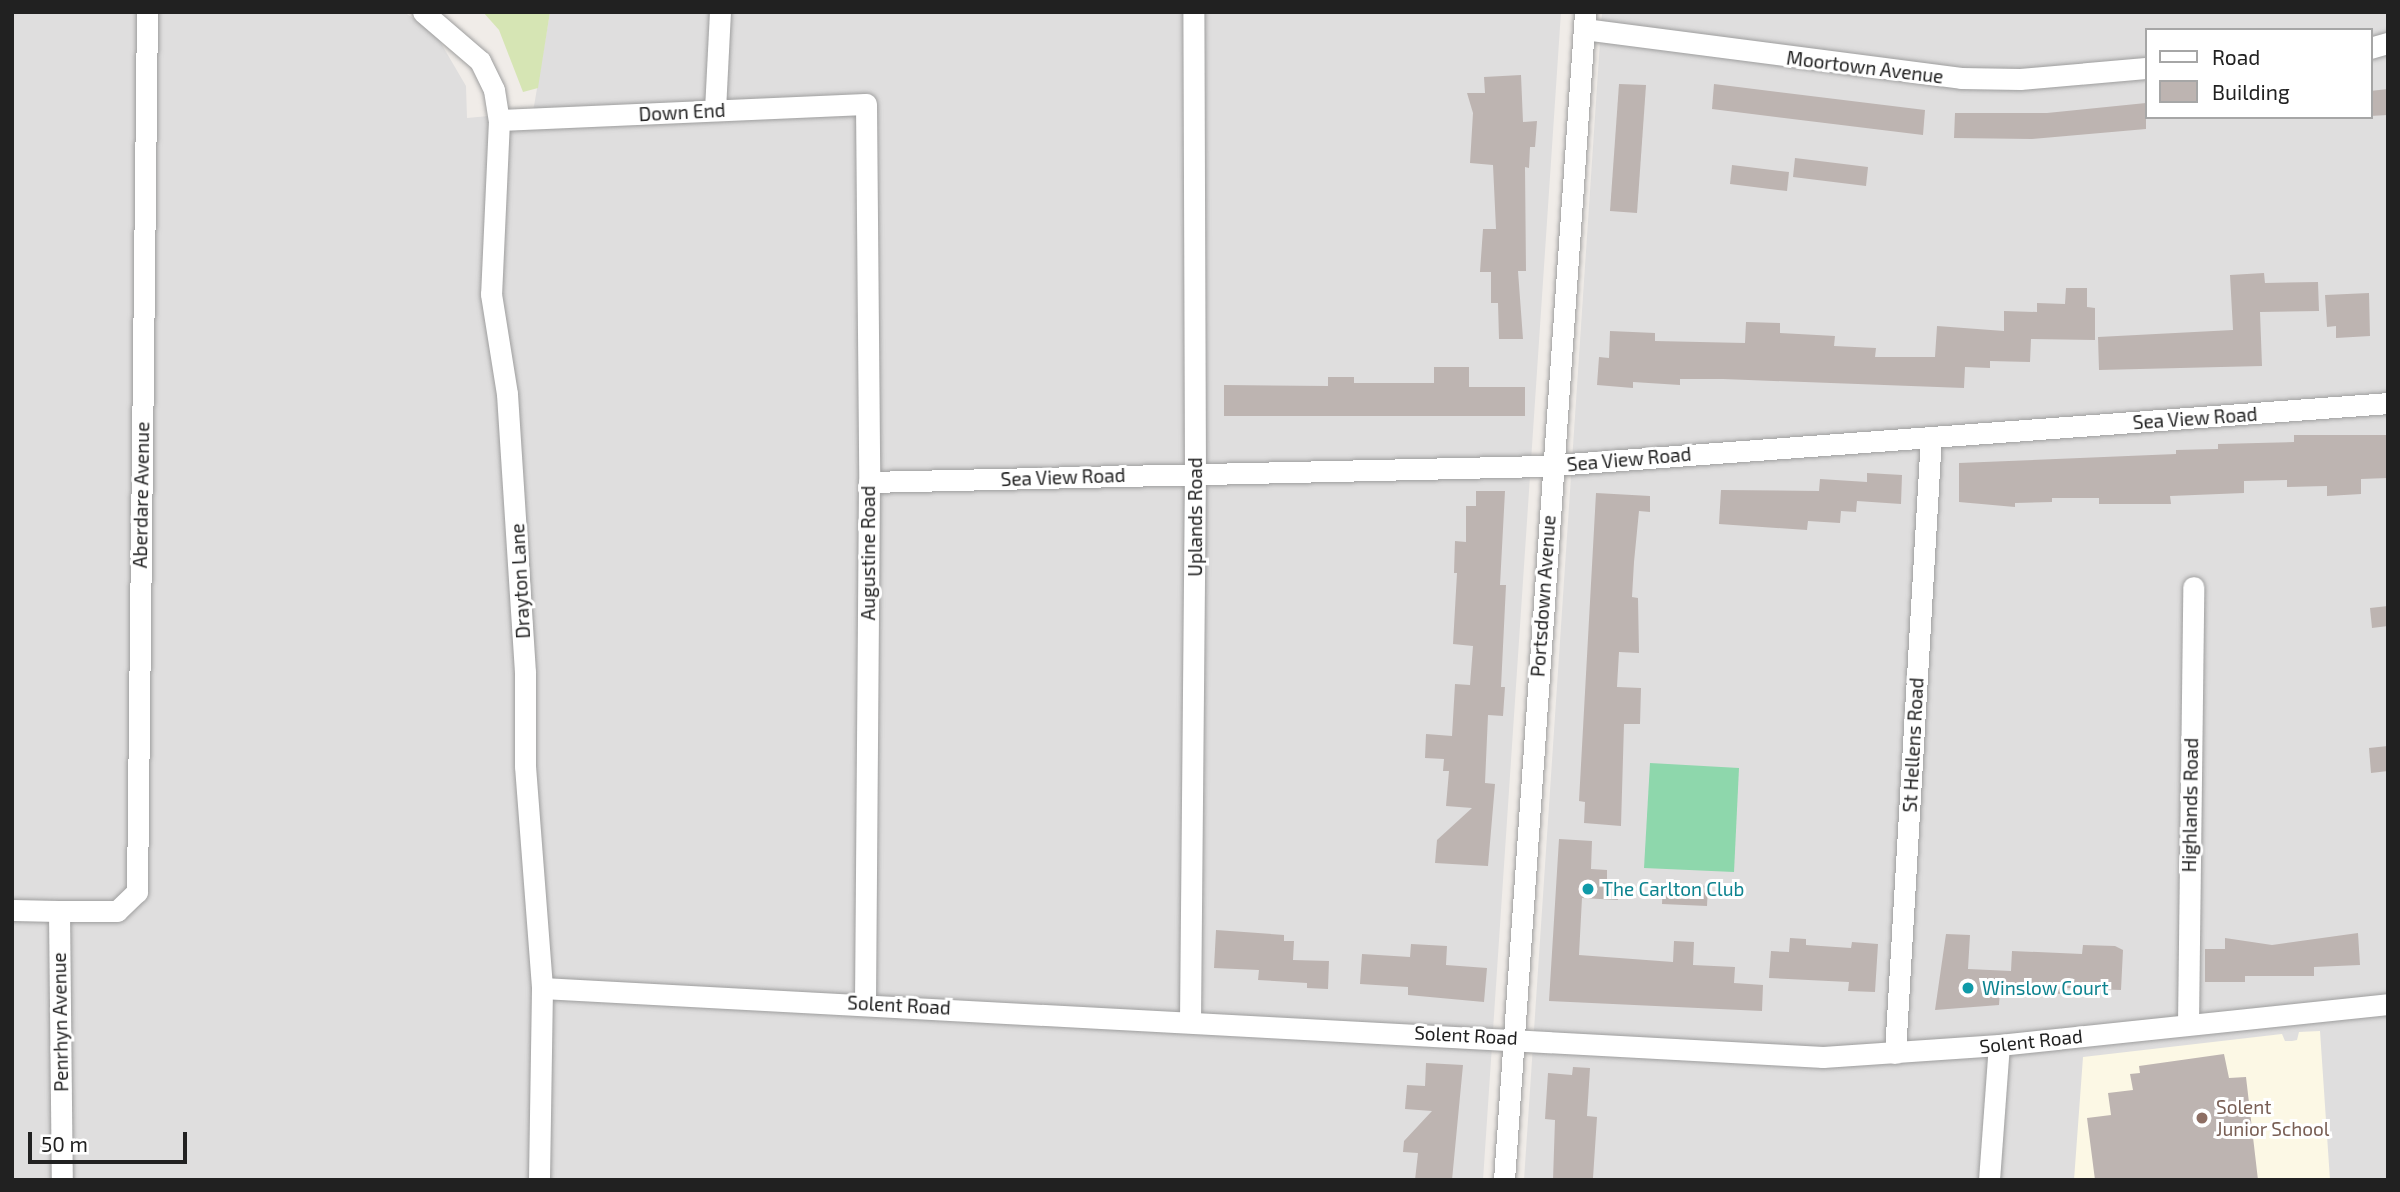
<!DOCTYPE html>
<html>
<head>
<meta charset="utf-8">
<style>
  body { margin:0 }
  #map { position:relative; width:2400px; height:1192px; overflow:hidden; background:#f0ece8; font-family:"Exo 2",sans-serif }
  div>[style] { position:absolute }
  .residential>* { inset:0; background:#dfdede }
  .education>* { inset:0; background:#fcf8e5 }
  .grass>* { inset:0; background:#d6e5b4 }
  .pitch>* { inset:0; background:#8ed7ac }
  .building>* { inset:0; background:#bdb4b1 }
  .roads { filter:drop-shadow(0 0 2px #9e9e9e) drop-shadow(0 0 2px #9e9e9e) }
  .minor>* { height:21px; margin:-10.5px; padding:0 10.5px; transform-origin:10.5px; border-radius:10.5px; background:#fff }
  .dots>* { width:19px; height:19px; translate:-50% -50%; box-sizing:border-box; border:4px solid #fff; border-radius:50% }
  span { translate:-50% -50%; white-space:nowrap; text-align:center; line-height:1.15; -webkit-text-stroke:6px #fff; paint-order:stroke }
  .street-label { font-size:19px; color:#212121 }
  .culture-label { font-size:19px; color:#0d838f }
  .left { translate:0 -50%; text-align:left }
  .education-label { font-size:19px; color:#785e54 }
  .frame { position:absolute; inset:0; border:14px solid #212121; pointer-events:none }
  .legend { position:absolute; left:2145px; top:28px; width:228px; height:91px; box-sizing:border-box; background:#fff; border:2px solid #a6a6a6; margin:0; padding:9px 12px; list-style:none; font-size:21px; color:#212121 }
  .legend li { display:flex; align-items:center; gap:14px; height:35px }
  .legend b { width:35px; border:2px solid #a6a6a6 }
  .scale { position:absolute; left:28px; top:1132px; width:159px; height:32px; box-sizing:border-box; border:4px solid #212121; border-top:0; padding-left:9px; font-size:21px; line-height:24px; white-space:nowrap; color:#212121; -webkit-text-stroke:5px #fff; paint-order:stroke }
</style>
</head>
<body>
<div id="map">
  <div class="residential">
    <div style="clip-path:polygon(12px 12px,404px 12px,435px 33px,466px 86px,467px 118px,533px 112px,550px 12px,1561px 12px,1483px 1180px,12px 1180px)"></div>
    <div style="clip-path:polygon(evenodd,1602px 12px,2388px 12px,2388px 1180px,1524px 1180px,1602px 12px,2146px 30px,2370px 30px,2370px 117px,2146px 117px,2146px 30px)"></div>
  </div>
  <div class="education">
    <div style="clip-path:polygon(2320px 1031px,2330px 1180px,2074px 1180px,2083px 1057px,2282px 1034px,2285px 1041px,2292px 1041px,2297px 1040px,2299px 1032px)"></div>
  </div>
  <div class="grass">
    <div style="clip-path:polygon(483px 12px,550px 12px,538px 88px,523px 92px,499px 30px)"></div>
  </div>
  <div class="pitch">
    <div style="clip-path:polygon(1650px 763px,1739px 768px,1734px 872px,1644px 868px)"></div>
  </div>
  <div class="building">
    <div style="clip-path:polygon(1521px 75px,1523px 122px,1537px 121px,1535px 147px,1530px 147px,1529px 168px,1525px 167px,1526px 271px,1518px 271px,1523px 339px,1499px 339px,1498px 303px,1491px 303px,1491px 272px,1480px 272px,1483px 229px,1496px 229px,1493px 165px,1470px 163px,1473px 113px,1467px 93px,1485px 93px,1484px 77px)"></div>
    <div style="clip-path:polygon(1619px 84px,1646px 85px,1637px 213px,1610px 211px)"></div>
    <div style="clip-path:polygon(1714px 84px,1925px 110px,1923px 135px,1712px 109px)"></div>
    <div style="clip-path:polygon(2388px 89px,2388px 115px,2370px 116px,2370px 91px)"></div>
    <div style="clip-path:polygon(2146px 103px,2146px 129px,2032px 139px,1954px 138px,1955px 113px,2047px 113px)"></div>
    <div style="clip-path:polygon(1795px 158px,1868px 167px,1866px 186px,1793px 177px)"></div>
    <div style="clip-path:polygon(1732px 165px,1789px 172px,1787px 191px,1730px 184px)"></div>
    <div style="clip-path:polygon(2264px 273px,2265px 283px,2318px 282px,2319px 311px,2260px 312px,2262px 366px,2099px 370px,2098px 337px,2233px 330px,2230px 275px)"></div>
    <div style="clip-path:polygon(2066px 288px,2087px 288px,2087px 307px,2095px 308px,2095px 340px,2031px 339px,2030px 362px,1990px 361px,1990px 368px,1965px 367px,1964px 388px,1723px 379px,1680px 379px,1680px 385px,1633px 382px,1633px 388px,1597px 385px,1599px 357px,1609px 358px,1610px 331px,1655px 333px,1655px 341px,1745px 343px,1746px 322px,1780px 323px,1780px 333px,1835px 336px,1834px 346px,1876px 348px,1875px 357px,1935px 357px,1937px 326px,2004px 331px,2004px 311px,2037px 312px,2037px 303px,2065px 304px)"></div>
    <div style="clip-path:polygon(2369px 293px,2370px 336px,2336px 338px,2336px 326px,2327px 327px,2325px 295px)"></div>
    <div style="clip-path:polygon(1434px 367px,1469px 367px,1469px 387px,1525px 387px,1525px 416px,1224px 416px,1224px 385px,1328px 386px,1328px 377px,1354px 377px,1354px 383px,1434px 383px)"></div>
    <div style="clip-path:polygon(2294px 435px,2388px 435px,2388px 478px,2361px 479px,2361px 494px,2327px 496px,2327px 486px,2287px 487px,2287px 480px,2244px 481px,2244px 493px,2170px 496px,2171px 504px,2099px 504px,2099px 498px,2052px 498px,2052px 502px,2015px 503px,2015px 507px,1959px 502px,1959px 463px,2176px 454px,2176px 450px,2218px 449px,2218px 444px,2294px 442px)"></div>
    <div style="clip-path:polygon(1867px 473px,1902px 475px,1901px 504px,1857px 501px,1856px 512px,1841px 511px,1840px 523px,1808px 521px,1807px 530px,1719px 524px,1721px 490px,1819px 491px,1820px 479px,1867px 482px)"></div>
    <div style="clip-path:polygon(1476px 491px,1505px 491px,1500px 585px,1506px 585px,1501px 687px,1505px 687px,1503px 716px,1488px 715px,1485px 783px,1495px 784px,1488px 866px,1435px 863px,1437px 840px,1472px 808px,1446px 806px,1449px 771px,1443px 771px,1444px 759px,1425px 758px,1426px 734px,1452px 736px,1455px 684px,1470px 685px,1473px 646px,1453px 644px,1457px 573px,1454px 573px,1455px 541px,1466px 542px,1466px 506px,1476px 506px)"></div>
    <div style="clip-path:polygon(1596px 493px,1650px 496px,1650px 512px,1639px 511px,1634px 562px,1632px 597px,1638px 598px,1639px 653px,1619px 652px,1617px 687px,1641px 688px,1640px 724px,1624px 724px,1621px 826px,1584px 823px,1585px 802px,1579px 801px)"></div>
    <div style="clip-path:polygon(2388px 606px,2388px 626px,2372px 628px,2370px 608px)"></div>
    <div style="clip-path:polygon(2388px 746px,2388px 771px,2371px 773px,2369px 748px)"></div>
    <div style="clip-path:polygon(1559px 839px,1592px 841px,1591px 869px,1607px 870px,1607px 880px,1619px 880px,1618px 900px,1582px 898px,1579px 955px,1673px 962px,1674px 941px,1694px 942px,1693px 965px,1735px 967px,1734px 983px,1763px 985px,1762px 1011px,1549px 1001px)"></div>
    <div style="clip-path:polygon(1663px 883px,1708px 886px,1707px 906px,1662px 904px)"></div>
    <div style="clip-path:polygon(1216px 930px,1284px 935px,1284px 941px,1294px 941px,1293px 960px,1329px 961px,1328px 989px,1307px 988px,1307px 983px,1258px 980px,1259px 970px,1214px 968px)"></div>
    <div style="clip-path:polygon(2358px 933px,2360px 965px,2314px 967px,2314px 976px,2245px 976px,2245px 982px,2205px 982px,2205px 949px,2225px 949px,2225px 938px,2272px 945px)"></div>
    <div style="clip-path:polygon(1946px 934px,1970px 935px,1968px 969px,2011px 971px,2012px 951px,2082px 954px,2083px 945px,2115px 946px,2123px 950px,2121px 990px,2063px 988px,2063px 994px,2000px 991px,1999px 1005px,1935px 1010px)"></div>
    <div style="clip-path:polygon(1790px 938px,1806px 939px,1806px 945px,1851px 948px,1852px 942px,1878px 944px,1875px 992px,1848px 991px,1849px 982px,1769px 978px,1771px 951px,1789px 952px)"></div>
    <div style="clip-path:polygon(1411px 944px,1447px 946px,1446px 965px,1487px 968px,1484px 1002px,1408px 995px,1408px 987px,1360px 984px,1362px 954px,1410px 957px)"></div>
    <div style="clip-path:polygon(2224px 1054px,2229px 1078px,2246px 1077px,2258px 1180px,2095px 1180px,2087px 1118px,2111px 1115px,2108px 1093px,2133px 1090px,2130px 1074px,2140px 1073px,2139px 1066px)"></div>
    <div style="clip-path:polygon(1426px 1063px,1463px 1065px,1452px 1180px,1415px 1180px,1418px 1153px,1403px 1152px,1404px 1141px,1432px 1111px,1405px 1109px,1407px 1085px,1425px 1086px)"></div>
    <div style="clip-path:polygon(1573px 1067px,1590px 1068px,1587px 1116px,1597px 1117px,1593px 1178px,1553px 1180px,1555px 1120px,1545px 1119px,1548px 1073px,1572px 1075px)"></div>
  </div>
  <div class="roads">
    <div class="minor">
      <div style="left:423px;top:12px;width:75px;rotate:40.7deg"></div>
      <div style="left:480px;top:61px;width:32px;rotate:64deg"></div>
      <div style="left:494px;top:90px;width:30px;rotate:81deg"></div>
      <div style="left:499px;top:120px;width:174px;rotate:92.6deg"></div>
      <div style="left:491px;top:294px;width:101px;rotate:80.9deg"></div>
      <div style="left:507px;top:394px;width:279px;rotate:86.3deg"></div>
      <div style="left:525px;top:672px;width:94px;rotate:90deg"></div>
      <div style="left:525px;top:766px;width:223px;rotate:85.6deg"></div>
      <div style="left:542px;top:988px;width:192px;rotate:90.9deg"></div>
      <div style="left:1584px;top:29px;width:380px;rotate:7.4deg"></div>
      <div style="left:1961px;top:78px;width:59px;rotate:1deg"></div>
      <div style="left:2020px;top:79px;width:126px;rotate:-5deg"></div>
      <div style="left:2370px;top:48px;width:19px;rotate:-16deg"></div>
      <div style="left:715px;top:110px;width:98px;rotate:-87.1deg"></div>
      <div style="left:499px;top:120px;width:367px;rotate:-2.5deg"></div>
      <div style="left:866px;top:104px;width:378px;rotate:89.5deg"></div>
      <div style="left:869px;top:482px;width:521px;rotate:90.44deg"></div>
      <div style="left:869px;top:482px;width:672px;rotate:-1.36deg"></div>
      <div style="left:1541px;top:466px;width:849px;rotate:-4.25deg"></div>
      <div style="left:12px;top:910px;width:47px;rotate:1.2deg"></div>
      <div style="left:59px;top:911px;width:269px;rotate:89.4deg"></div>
      <div style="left:59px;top:911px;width:58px"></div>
      <div style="left:117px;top:911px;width:28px;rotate:-44deg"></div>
      <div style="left:137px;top:892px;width:880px;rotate:-89.35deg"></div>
      <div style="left:542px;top:988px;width:1283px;rotate:3.08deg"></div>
      <div style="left:1823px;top:1057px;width:176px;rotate:-3.9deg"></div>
      <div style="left:1999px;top:1045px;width:391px;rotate:-6deg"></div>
      <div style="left:1190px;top:1021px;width:548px;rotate:-89.48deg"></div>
      <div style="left:1195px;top:473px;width:461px;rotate:-90.2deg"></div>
      <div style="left:2188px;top:1024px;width:437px;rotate:-89.3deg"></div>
      <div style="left:1895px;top:1053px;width:617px;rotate:-86.66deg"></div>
      <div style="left:1504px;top:1180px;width:1171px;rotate:-86.03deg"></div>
      <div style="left:1989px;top:1180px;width:135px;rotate:-85.8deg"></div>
    </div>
  </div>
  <div class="dots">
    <div style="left:1588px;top:889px;background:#0f9aa8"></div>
    <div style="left:1968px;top:988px;background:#0f9aa8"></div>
    <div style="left:2202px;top:1118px;background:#8d6e63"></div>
  </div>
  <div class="street-label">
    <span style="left:1865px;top:67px;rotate:7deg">Moortown Avenue</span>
    <span style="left:682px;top:112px;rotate:-3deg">Down End</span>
    <span style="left:2195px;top:418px;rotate:-4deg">Sea View Road</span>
    <span style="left:1629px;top:459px;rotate:-5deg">Sea View Road</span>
    <span style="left:1063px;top:477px;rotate:-2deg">Sea View Road</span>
    <span style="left:141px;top:495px;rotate:-89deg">Aberdare Avenue</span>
    <span style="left:1195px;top:517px;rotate:-90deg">Uplands Road</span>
    <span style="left:868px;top:553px;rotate:-90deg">Augustine Road</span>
    <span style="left:520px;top:581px;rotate:-93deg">Drayton Lane</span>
    <span style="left:1543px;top:596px;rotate:-86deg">Portsdown Avenue</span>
    <span style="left:1913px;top:745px;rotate:-87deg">St Hellens Road</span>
    <span style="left:2190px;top:805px;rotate:-89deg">Highlands Road</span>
    <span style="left:899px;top:1005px;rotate:3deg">Solent Road</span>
    <span style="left:60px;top:1022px;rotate:-91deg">Penrhyn Avenue</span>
    <span style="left:1466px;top:1035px;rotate:3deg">Solent Road</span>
    <span style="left:2031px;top:1041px;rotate:-6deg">Solent Road</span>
  </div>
  <div class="culture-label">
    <span class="left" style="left:1602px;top:889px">The Carlton Club</span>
    <span class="left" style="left:1982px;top:988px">Winslow Court</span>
  </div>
  <div class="education-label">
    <span class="left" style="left:2216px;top:1118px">Solent<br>Junior School</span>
  </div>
  <div class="frame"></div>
  <ul class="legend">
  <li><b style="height:9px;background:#fff"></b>Road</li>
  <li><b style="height:19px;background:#bdb4b1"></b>Building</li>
  </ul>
  <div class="scale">50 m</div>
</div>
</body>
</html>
